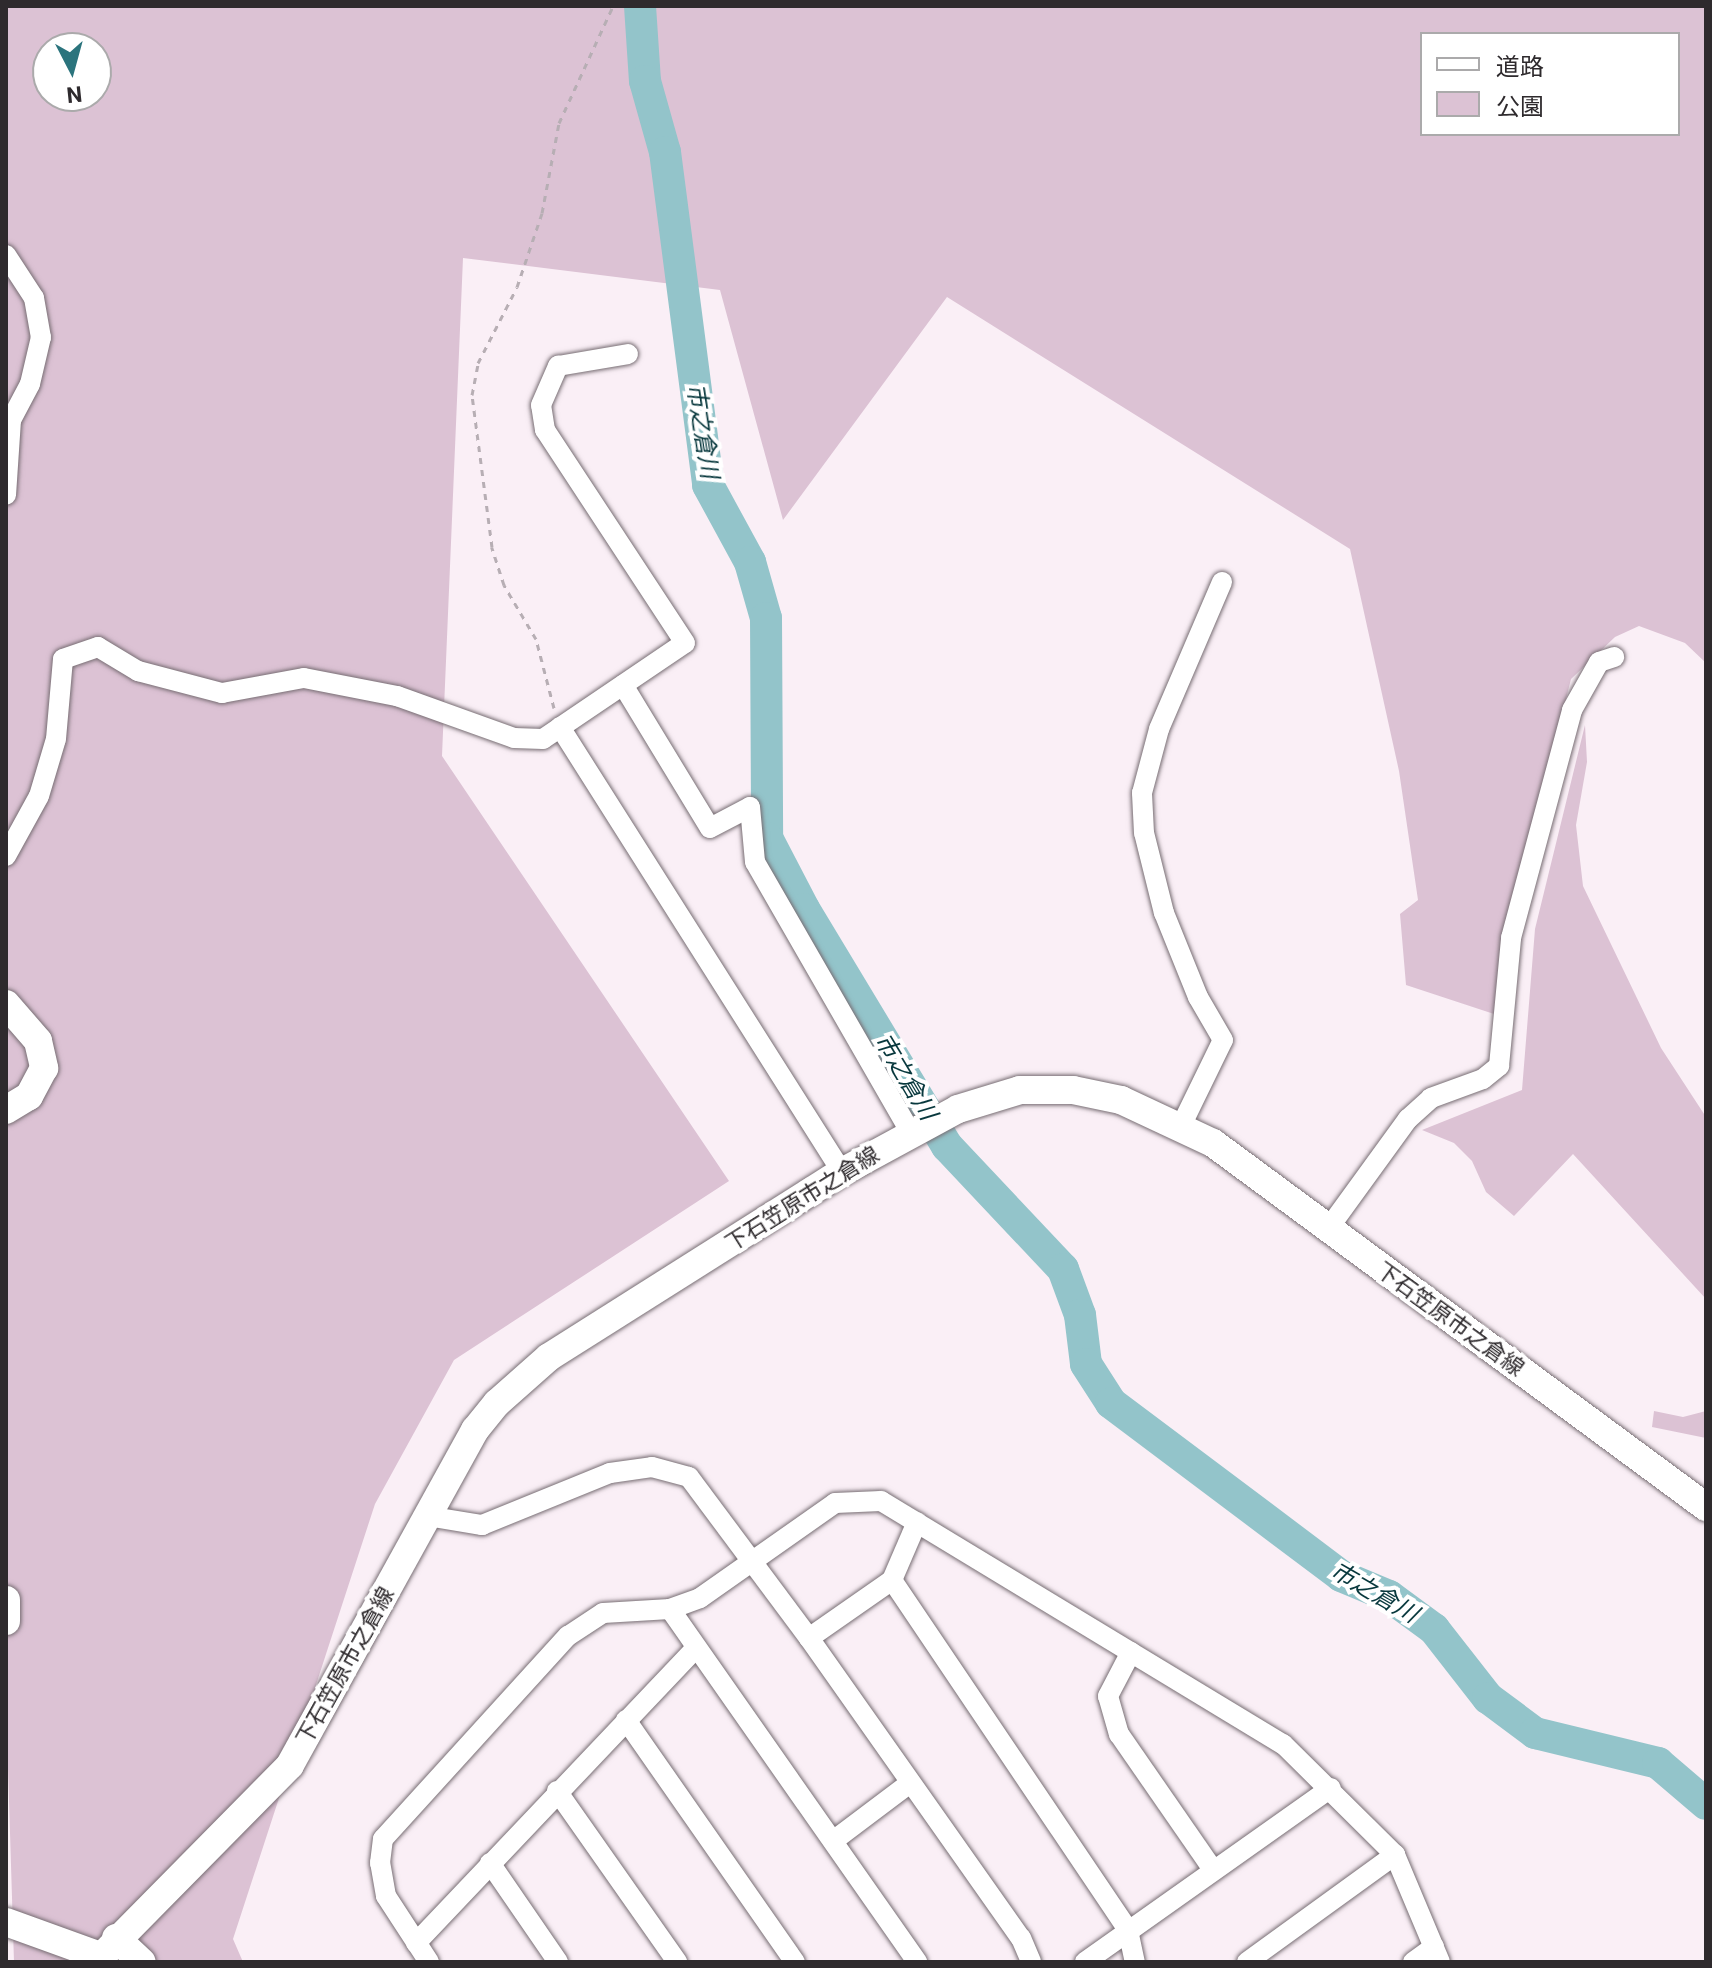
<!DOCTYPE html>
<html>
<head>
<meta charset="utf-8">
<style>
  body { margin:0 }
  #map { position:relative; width:1712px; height:1968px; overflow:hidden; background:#faeff6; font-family:Roboto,"Noto Sans JP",sans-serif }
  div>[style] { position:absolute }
  .green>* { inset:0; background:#dcc2d4 }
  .river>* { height:32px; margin:-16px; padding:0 16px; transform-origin:16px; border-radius:16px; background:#93c4ca }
  .path>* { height:3px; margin-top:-1.5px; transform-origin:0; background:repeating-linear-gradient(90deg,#b7aeb4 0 6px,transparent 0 12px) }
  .roads { filter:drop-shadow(0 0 2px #776d73) drop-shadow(0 0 2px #776d73) }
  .street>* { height:20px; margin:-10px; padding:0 10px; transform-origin:10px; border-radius:10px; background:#fff }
  .secondary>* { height:28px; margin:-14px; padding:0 14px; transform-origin:14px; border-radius:14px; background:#fff }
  span { translate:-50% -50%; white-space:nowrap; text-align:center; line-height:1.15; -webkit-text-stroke:8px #fff; paint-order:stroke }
  .street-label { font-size:22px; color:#2e2a2d }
  .water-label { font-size:24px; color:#08383d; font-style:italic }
  .frame { position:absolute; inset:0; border:8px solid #2e2a2d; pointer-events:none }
  .legend { position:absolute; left:1420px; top:32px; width:260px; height:104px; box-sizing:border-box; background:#fff; border:2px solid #abaaab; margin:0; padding:10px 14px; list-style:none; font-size:24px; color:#2e2a2d }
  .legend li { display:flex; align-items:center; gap:16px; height:40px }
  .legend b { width:40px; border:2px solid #abaaab }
  .north { position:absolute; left:32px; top:32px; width:80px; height:80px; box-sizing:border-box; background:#fff; border:2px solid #abaaab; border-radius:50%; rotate:174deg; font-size:22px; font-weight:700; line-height:32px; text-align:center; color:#2e2a2d }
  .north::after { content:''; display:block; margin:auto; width:28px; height:36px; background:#2b747d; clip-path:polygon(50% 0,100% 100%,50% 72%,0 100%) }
</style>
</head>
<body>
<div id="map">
  <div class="green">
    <div style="clip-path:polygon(evenodd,6px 6px,1706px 6px,1706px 663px,1685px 643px,1639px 626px,1615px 637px,1571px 679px,1508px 929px,1494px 1014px,1406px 985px,1400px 914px,1418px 900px,1399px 771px,1350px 549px,947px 297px,783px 520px,720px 290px,463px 258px,442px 756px,729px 1181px,454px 1360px,375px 1504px,233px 1939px,243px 1962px,14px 1962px,6px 1704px,6px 6px,1422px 34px,1678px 34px,1678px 134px,1422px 134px,1422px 34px,6px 6px,48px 48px,96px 48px,96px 96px,48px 96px,48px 48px)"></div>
    <div style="clip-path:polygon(1585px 725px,1587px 762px,1576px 825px,1583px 886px,1661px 1048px,1706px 1117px,1706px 1299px,1573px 1154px,1514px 1216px,1486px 1192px,1472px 1161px,1454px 1143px,1422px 1130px,1522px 1090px,1535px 929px)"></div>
    <div style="clip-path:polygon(1654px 1411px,1683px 1417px,1706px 1411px,1706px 1438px,1652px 1427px)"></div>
  </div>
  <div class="river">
    <div style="left:640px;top:6px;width:75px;rotate:86.2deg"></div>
    <div style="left:645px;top:81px;width:74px;rotate:74.3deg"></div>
    <div style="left:665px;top:152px;width:336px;rotate:82.6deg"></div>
    <div style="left:708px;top:485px;width:88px;rotate:61.4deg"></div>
    <div style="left:750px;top:562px;width:58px;rotate:74.1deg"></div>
    <div style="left:766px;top:618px;width:220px;rotate:89.7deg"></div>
    <div style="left:767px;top:838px;width:80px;rotate:62.5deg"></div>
    <div style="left:804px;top:909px;width:277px;rotate:58.9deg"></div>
    <div style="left:947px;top:1146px;width:169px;rotate:46.7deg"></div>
    <div style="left:1063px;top:1269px;width:49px;rotate:69.7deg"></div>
    <div style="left:1080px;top:1315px;width:49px;rotate:83deg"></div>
    <div style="left:1086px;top:1364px;width:46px;rotate:57.3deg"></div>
    <div style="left:1111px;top:1403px;width:288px;rotate:36.9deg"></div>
    <div style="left:1341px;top:1576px;width:52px;rotate:22.6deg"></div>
    <div style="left:1389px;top:1596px;width:56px;rotate:36.3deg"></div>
    <div style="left:1434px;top:1629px;width:88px;rotate:52deg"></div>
    <div style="left:1488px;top:1698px;width:59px;rotate:36.7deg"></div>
    <div style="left:1535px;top:1733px;width:127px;rotate:13.7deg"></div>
    <div style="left:1658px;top:1763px;width:63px;rotate:40.5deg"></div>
  </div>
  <div class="path">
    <div style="left:554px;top:708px;width:71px;rotate:-104.6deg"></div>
    <div style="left:536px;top:639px;width:63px;rotate:-120.7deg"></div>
    <div style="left:504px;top:585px;width:40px;rotate:-108deg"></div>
    <div style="left:492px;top:547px;width:153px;rotate:-97.5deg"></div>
    <div style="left:472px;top:395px;width:33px;rotate:-79deg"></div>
    <div style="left:478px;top:363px;width:85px;rotate:-62.8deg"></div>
    <div style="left:517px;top:287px;width:78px;rotate:-71.3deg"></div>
    <div style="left:542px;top:213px;width:92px;rotate:-79.3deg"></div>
    <div style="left:559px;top:123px;width:129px;rotate:-65.2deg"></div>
  </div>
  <div class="roads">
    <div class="street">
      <div style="left:6px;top:255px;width:51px;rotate:56.9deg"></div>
      <div style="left:34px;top:298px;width:40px;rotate:80deg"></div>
      <div style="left:41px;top:337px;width:48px;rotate:103.2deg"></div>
      <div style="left:30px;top:384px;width:41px;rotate:117.8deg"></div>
      <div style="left:11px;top:420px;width:75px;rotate:93.8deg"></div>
      <div style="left:623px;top:685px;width:167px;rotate:58.7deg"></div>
      <div style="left:710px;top:828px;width:45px;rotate:-27.7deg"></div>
      <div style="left:750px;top:807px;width:55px;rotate:84.8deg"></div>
      <div style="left:755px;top:862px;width:313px;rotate:60.1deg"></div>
      <div style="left:560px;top:727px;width:527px;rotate:57.64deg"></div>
      <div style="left:6px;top:856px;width:68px;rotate:-61.2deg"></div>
      <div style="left:39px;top:796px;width:59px;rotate:-73.4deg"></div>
      <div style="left:56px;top:739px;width:80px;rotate:-85deg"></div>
      <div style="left:63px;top:659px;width:37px;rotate:-19deg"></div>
      <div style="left:98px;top:647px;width:47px;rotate:31deg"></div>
      <div style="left:138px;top:671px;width:87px;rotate:14.7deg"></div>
      <div style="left:222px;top:693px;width:83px;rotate:-10.4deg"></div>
      <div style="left:304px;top:678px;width:95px;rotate:11deg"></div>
      <div style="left:397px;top:696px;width:124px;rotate:19.7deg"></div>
      <div style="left:514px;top:738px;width:29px;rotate:2deg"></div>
      <div style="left:543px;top:739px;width:171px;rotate:-34.1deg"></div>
      <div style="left:685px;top:643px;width:255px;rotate:-123.3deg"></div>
      <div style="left:545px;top:430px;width:25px;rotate:-99deg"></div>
      <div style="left:541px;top:405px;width:43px;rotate:-66.4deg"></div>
      <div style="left:558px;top:366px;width:71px;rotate:-9.7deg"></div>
      <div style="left:1182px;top:1124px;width:93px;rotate:-64deg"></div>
      <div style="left:1223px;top:1040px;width:50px;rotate:-120.2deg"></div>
      <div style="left:1198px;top:997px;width:91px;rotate:-112deg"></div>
      <div style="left:1164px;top:913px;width:82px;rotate:-104deg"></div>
      <div style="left:1144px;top:833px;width:40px;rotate:-92.9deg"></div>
      <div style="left:1142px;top:793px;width:66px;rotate:-75.1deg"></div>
      <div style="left:1159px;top:729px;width:160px;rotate:-66.8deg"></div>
      <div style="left:1328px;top:1229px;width:136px;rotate:-54deg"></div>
      <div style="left:1408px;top:1119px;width:31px;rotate:-42deg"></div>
      <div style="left:1431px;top:1098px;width:55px;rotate:-20.1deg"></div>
      <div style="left:1483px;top:1079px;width:21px;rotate:-39deg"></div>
      <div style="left:1499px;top:1066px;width:129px;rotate:-84.6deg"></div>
      <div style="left:1511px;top:938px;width:236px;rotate:-75deg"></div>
      <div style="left:1572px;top:710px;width:55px;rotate:-60.6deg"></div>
      <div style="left:1599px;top:662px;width:16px;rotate:-18deg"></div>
      <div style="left:427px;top:1516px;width:56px;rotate:9.3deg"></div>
      <div style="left:482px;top:1525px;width:138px;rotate:-22.1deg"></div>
      <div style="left:610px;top:1473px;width:42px;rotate:-8.1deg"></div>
      <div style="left:652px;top:1467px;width:38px;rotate:15deg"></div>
      <div style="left:689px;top:1477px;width:201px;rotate:53.3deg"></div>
      <div style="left:809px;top:1638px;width:367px;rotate:54.8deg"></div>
      <div style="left:1021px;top:1938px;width:26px;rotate:67deg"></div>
      <div style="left:892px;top:1580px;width:422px;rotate:56deg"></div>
      <div style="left:1128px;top:1930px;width:33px;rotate:78deg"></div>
      <div style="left:670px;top:1609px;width:431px;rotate:55deg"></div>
      <div style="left:809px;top:1638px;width:101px;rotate:-34.9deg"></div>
      <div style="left:892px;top:1580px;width:63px;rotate:-66.7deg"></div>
      <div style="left:1131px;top:1652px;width:50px;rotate:117.6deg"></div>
      <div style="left:1108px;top:1696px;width:40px;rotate:74deg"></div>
      <div style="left:1119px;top:1734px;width:165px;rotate:55.3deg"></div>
      <div style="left:626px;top:1720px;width:295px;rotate:55.1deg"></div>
      <div style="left:557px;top:1791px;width:209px;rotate:54.9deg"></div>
      <div style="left:833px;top:1841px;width:96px;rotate:-37deg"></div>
      <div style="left:490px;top:1863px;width:120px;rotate:55.5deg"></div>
      <div style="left:416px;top:1943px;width:405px;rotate:-46.5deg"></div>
      <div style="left:429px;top:1962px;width:79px;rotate:-123.1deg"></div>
      <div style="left:386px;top:1896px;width:34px;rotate:-100deg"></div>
      <div style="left:380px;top:1863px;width:24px;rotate:-83deg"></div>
      <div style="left:383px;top:1839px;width:275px;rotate:-47.7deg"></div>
      <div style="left:568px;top:1636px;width:42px;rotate:-33.3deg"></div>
      <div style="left:603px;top:1613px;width:67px;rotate:-3.4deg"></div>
      <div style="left:670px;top:1609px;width:32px;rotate:-20deg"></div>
      <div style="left:700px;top:1598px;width:165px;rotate:-35.1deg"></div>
      <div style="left:835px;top:1503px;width:46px;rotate:-2.5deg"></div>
      <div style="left:881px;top:1501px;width:470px;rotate:31.2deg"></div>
      <div style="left:1283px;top:1744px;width:158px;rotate:44.7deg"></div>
      <div style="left:1395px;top:1855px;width:116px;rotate:67.2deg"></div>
      <div style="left:1085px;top:1962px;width:301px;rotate:-35.3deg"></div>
      <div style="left:1247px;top:1962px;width:183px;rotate:-35.9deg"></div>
      <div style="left:1413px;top:1962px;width:26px;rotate:-36deg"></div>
    </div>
    <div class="secondary">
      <div style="left:6px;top:1004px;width:49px;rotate:49.1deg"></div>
      <div style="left:38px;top:1041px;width:28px;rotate:77deg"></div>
      <div style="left:44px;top:1068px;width:32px;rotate:118deg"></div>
      <div style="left:29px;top:1096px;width:27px;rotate:149deg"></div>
      <div style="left:6px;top:1600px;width:21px;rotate:90deg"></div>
      <div style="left:6px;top:1922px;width:100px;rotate:19.9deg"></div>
      <div style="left:116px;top:1938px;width:35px;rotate:43deg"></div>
      <div style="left:96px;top:1962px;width:276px;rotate:-45.4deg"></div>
      <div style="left:290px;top:1765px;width:383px;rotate:-61.1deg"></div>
      <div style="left:475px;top:1430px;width:35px;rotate:-51deg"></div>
      <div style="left:497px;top:1403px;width:69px;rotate:-41.5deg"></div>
      <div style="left:549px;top:1357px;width:347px;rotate:-32.3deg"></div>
      <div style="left:842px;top:1172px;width:132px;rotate:-28.5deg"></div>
      <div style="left:958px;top:1109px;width:65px;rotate:-17deg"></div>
      <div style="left:1020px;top:1090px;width:53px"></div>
      <div style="left:1073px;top:1090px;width:49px;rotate:11.8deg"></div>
      <div style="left:1121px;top:1100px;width:102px;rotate:25.1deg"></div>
      <div style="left:1213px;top:1143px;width:613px;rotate:36.44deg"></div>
    </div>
  </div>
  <div class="street-label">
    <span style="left:802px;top:1199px;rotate:-32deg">下石笠原市之倉線</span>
    <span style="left:1450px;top:1319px;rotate:36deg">下石笠原市之倉線</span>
    <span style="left:345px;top:1666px;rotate:-61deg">下石笠原市之倉線</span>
  </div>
  <div class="water-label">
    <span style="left:702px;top:431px;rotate:81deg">市之倉川</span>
    <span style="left:905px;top:1077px;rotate:59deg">市之倉川</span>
    <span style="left:1374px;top:1593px;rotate:30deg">市之倉川</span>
  </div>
  <div class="frame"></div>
  <ul class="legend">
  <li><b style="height:10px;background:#fff"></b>道路</li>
  <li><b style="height:22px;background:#dcc2d4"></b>公園</li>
  </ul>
  <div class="north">N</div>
</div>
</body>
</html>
